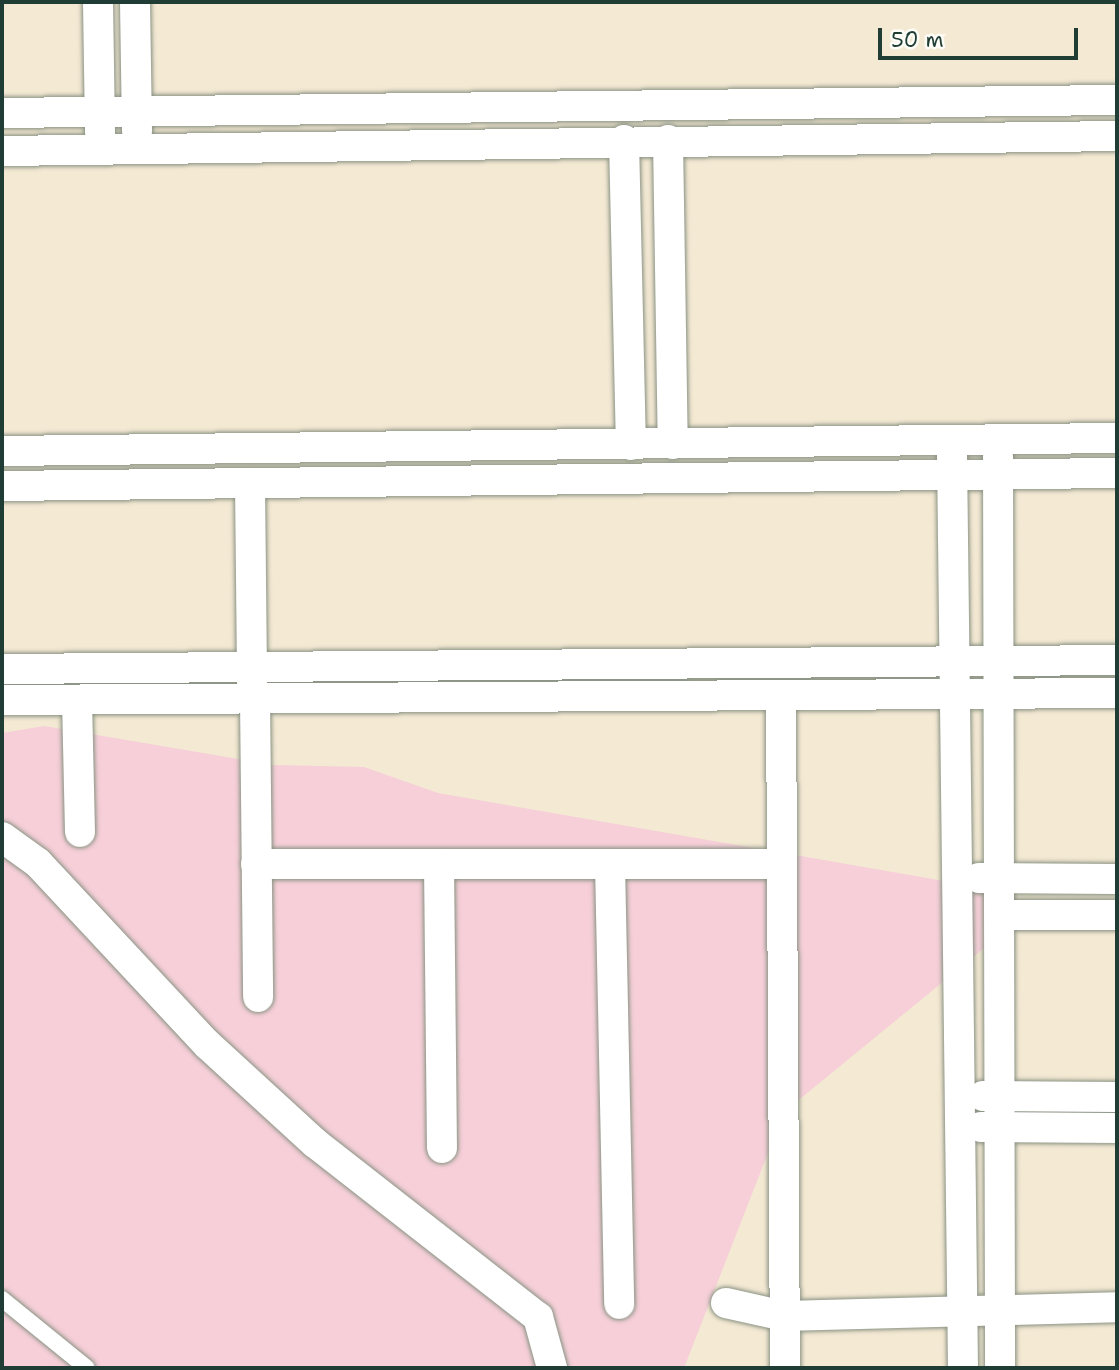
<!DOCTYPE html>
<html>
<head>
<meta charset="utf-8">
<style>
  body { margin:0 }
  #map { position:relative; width:1119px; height:1370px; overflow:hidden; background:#f4e9d3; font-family:"Shantell Sans",sans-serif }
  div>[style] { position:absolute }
  .built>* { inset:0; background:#f6cfd8 }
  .roads { filter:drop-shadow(0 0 2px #8a9384) drop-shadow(0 0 2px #8a9384) }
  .lane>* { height:16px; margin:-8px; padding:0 8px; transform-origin:8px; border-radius:8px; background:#fff }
  .street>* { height:30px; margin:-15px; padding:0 15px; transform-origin:15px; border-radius:15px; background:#fff }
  span { translate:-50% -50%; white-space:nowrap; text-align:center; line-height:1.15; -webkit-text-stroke:7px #fdfcf7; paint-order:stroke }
  .frame { position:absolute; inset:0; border:4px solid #1f3d34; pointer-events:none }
  .scale { position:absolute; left:878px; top:28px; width:200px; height:32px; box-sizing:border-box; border:4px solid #1f3d34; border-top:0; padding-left:9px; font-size:21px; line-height:24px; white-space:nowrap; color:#1f3d34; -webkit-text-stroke:5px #fdfcf7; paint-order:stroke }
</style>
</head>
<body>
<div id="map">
  <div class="built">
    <div style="clip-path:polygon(44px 726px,273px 765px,364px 767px,438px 793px,1013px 893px,1027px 913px,784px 1112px,684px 1368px,2px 1368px,2px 733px)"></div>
  </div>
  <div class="roads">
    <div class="lane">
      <div style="left:2px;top:1299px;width:109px;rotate:39.1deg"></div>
    </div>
    <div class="street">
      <div style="left:98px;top:2px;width:131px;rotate:89.1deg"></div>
      <div style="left:135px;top:2px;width:129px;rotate:89.1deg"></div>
      <div style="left:2px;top:113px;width:1115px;rotate:-0.67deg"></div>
      <div style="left:624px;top:140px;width:305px;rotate:88.7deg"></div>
      <div style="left:668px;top:140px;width:304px;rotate:89.1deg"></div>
      <div style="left:2px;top:151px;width:1115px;rotate:-0.77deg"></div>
      <div style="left:2px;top:451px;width:1115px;rotate:-0.67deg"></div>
      <div style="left:952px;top:455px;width:913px;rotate:89.31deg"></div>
      <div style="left:998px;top:457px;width:911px;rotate:89.87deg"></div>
      <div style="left:250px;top:483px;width:203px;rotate:89.4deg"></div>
      <div style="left:2px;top:486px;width:1115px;rotate:-0.67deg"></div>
      <div style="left:2px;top:669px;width:1115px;rotate:-0.46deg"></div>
      <div style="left:781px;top:696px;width:672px;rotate:89.66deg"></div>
      <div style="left:255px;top:698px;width:299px;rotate:89.4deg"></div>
      <div style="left:2px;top:700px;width:1115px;rotate:-0.36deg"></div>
      <div style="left:77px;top:700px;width:132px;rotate:88.7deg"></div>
      <div style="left:2px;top:837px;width:44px;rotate:35.8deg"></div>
      <div style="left:38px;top:863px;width:249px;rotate:47deg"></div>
      <div style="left:208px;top:1045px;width:145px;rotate:42.5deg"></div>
      <div style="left:315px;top:1143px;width:283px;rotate:38deg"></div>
      <div style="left:538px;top:1317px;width:53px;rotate:74.6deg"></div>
      <div style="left:256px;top:864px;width:526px"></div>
      <div style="left:439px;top:864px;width:284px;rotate:89.4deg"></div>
      <div style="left:610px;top:864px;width:440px;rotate:88.8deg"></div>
      <div style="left:979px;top:878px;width:138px;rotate:0.4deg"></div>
      <div style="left:1000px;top:915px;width:117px"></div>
      <div style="left:983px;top:1096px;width:134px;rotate:0.4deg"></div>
      <div style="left:981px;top:1127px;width:136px;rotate:0.4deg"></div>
      <div style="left:726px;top:1303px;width:59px;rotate:12.6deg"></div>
      <div style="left:784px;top:1316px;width:333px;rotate:-1.5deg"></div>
    </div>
  </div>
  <div class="frame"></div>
  <div class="scale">50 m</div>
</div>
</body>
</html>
